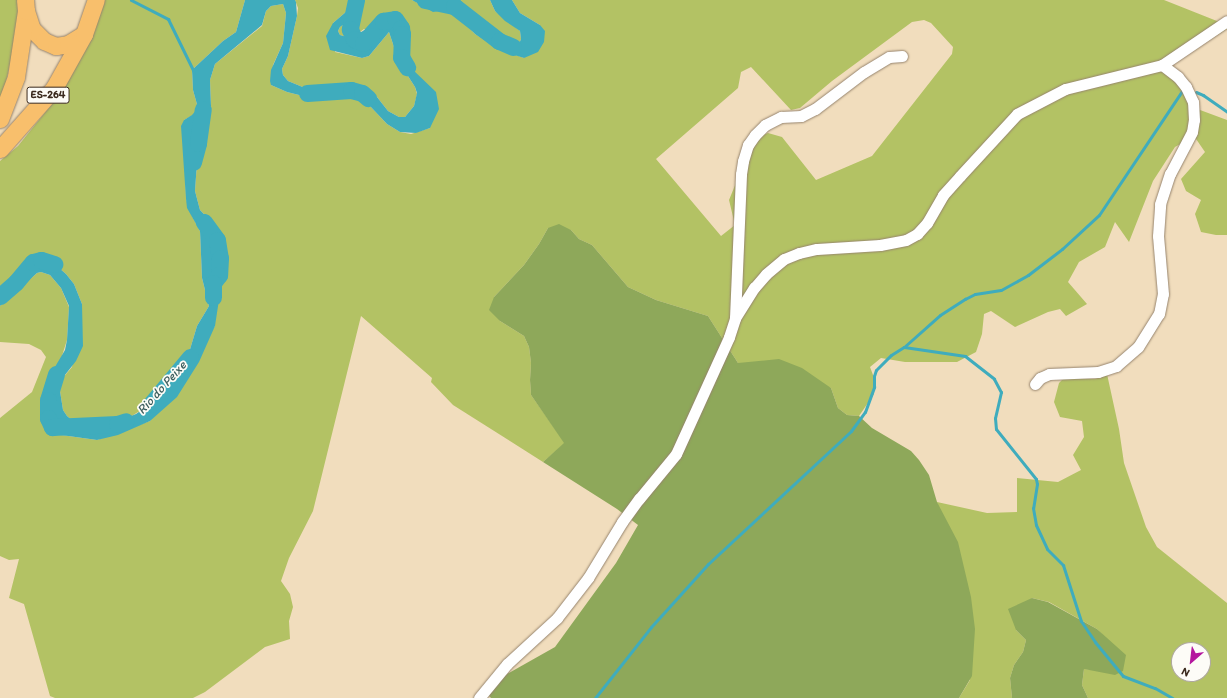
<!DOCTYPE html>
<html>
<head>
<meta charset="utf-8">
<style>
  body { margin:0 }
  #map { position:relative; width:1227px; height:698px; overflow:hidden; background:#f1ddbd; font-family:Itim,sans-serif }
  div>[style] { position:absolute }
  .green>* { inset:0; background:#b3c264 }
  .forest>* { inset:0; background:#8ea85a }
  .water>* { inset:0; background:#3facbd }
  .stream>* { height:3px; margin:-1.5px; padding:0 1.5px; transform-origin:1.5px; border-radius:1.5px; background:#3facbd }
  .river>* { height:17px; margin:-8.5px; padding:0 8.5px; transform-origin:8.5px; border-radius:8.5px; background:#3facbd }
  .roads { filter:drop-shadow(0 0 1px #96846e) drop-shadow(0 0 1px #96846e) }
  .street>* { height:11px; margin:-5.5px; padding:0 5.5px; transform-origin:5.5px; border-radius:5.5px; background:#fff }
  .primary>* { height:17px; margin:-8.5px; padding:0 8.5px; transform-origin:8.5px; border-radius:8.5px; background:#f8bf6c }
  span { translate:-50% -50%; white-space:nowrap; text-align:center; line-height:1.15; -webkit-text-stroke:3.5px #fdfcf7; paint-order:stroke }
  .shield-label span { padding:1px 3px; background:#fdfcf7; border:1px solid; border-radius:3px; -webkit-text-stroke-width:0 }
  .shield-label { font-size:11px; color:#3b2a1e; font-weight:700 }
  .water-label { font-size:13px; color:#3d5e5e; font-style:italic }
  .north { position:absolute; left:1171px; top:642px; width:40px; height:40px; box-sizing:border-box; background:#fdfcf7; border:1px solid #afa8a0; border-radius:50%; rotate:208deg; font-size:11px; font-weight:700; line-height:16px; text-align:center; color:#3b2a1e }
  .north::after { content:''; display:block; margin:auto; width:14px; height:18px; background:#b5179e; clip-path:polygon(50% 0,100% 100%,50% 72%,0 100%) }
</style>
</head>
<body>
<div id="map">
  <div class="green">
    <div style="clip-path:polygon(0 0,18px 0,19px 25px,0 109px)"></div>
    <div style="clip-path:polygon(105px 0,245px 0,236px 32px,223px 41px,192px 70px,193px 90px,198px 108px,193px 115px,184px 120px,186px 199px,192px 216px,200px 231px,202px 278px,209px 306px,197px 326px,188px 356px,183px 366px,146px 407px,127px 419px,119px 421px,79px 426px,67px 416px,63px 410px,60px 391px,61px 380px,72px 367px,81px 316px,82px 304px,74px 284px,66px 274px,51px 261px,37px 258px,0 293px,0 161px,18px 146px,51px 105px,77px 62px)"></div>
    <div style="clip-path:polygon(295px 0,352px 0,347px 11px,333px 23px,335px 52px,362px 58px,369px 56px,389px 32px,399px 62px,415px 87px,417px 94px,414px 106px,405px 117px,399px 117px,388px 111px,377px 97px,350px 88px,342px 93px,335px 93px,305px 88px,288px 81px,283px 75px,282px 69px,288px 56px,297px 16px,298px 8px)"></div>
    <div style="clip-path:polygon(evenodd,365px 0,412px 0,433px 11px,445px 10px,452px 12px,461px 19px,475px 34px,499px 49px,524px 58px,540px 25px,520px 13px,512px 0,1164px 0,1227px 25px,1227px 29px,1169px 66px,1181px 85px,1192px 107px,1227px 120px,1227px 235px,1216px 235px,1201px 232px,1195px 214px,1201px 200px,1186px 191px,1181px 179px,1205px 152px,1194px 136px,1175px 147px,1153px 181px,1129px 242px,1115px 222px,1105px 247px,1079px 262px,1068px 282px,1087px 304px,1066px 316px,1060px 309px,1048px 312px,1015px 327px,991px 311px,984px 314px,982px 334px,976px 352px,957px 362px,905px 362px,881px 358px,870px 367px,873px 375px,874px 394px,859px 416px,847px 415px,838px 408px,831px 388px,738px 363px,708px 316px,656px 300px,628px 287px,592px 245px,579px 239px,571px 230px,548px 228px,539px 244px,524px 265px,494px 297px,500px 321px,524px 336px,529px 347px,531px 363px,530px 380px,531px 395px,565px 443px,543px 462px,453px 405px,431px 382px,432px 378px,361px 316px,313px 511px,289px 558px,281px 581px,290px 594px,293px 607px,289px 621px,290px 639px,265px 647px,205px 692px,193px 698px,55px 698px,50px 696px,24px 604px,9px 598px,19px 559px,9px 560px,0 556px,0 418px,32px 392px,46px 357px,41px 350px,29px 344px,0 342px,0 306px,37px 273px,41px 272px,50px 275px,61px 288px,69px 307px,67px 340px,61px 359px,49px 377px,50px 428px,54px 434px,97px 440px,150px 421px,215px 326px,216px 227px,200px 210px,195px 191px,199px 134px,211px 106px,210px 80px,215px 64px,262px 26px,266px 11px,271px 6px,283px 4px,286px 13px,283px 43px,273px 65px,271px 85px,287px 92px,303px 96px,337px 99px,356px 98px,369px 105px,387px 124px,400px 132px,411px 134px,430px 128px,414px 73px,403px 52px,400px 29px,364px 29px,357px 34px,347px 37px,340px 35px,338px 31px,340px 27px,353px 18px,362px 6px,365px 0,924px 20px,931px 23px,953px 47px,952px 54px,872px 156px,816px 180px,782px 137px,768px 133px,761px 136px,745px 161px,729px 200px,735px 225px,721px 236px,656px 159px,738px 88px,741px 72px,751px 67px,791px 110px,800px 108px,832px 81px,912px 22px,924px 20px)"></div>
    <div style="clip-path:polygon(447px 0,490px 0,495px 11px,520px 31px,521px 39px,519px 44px,515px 45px,491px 35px,483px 30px,461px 6px)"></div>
    <div style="clip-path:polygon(evenodd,1107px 374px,1119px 429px,1124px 463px,1146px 527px,1157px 547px,1227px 603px,1227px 698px,1088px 698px,1082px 685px,1084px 669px,1097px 670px,1102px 634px,1097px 629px,1049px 602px,1032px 598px,1016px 630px,1026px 640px,1023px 652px,1014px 665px,1010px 678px,1012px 698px,959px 698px,970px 680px,937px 502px,987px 513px,1017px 512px,1017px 478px,1058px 482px,1081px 470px,1073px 455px,1084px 437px,1082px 421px,1060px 417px,1054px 402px,1059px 383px,1065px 377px,1095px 379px,1107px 374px,1179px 650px,1203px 650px,1203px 674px,1179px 674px,1179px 650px)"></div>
  </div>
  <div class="forest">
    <div style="clip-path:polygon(559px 224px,571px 230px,579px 239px,592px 245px,628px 287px,656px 300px,708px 316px,738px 363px,779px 359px,802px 368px,831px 388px,838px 408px,847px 415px,859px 416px,872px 428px,911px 451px,919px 460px,929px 475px,937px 502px,958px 542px,971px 597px,975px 629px,972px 676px,959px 698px,491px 698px,489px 696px,498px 679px,555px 647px,616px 563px,638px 525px,617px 509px,543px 462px,564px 443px,531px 395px,530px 380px,531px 363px,529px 347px,524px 336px,500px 321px,489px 310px,494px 297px,524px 265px,539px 244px,548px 228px)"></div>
    <div style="clip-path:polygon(1032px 598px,1048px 602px,1097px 629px,1126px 655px,1123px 671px,1115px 675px,1084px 669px,1082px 685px,1088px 698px,1012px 698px,1010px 678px,1014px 665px,1023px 652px,1026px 640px,1016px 630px,1008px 609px)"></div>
  </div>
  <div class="water">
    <div style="clip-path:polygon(245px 0,295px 0,296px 2px,297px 16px,288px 56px,282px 69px,283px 75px,288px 81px,305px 88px,342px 93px,355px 86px,365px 89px,377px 97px,388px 111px,399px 117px,405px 117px,414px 106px,417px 93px,415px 87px,399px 62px,389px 32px,369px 56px,362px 58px,330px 50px,326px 36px,333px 23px,347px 11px,352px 0,365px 0,362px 6px,353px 18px,340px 27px,338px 31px,340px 35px,347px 37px,357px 34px,381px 22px,396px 23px,400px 29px,403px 52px,411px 68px,436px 92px,439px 109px,430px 128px,416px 133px,400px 132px,387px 124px,369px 105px,356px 98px,337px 99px,303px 96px,287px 92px,271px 85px,270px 81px,271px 70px,283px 43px,286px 13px,283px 4px,271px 6px,266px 11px,262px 25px,215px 64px,210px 80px,211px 106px,199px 134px,195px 191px,200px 210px,216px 227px,220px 293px,215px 326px,199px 362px,177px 397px,150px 421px,118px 435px,97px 440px,54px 434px,50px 428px,49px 377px,65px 350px,67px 340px,69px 306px,61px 288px,50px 275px,41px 272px,37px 273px,0 306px,0 293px,37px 258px,51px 261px,66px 274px,74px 284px,82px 304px,83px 346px,76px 361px,61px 380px,60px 391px,63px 410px,67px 416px,79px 426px,119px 421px,136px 414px,146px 407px,183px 366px,188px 356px,197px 326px,209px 306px,202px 278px,200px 231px,187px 208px,186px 199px,181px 126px,184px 120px,192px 115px,198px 108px,193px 90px,192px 70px,223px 41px,236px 32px)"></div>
    <div style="clip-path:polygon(412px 0,447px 0,461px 6px,486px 32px,515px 45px,519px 44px,521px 39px,520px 31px,505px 21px,495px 11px,490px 0,512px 0,520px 13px,540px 25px,545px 31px,544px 42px,538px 52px,524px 58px,508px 53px,484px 40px,475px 34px,461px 19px,452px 12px,445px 10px,433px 12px)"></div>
  </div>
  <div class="stream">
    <div style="left:131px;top:0;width:42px;rotate:27.2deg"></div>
    <div style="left:168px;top:19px;width:59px;rotate:63.9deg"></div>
    <div style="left:1196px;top:92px;width:8px;rotate:23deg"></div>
    <div style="left:1203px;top:95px;width:29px;rotate:35deg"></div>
    <div style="left:904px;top:347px;width:62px;rotate:8.4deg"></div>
    <div style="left:965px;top:356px;width:37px;rotate:38deg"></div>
    <div style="left:994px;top:379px;width:15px;rotate:62deg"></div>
    <div style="left:1001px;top:392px;width:27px;rotate:103deg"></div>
    <div style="left:995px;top:418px;width:11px;rotate:85deg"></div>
    <div style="left:996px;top:429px;width:64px;rotate:51.3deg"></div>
    <div style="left:1036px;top:479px;width:5px;rotate:79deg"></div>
    <div style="left:1037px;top:484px;width:24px;rotate:99deg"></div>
    <div style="left:1033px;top:508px;width:17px;rotate:80deg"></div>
    <div style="left:1036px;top:525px;width:26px;rotate:65deg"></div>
    <div style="left:1047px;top:549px;width:23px;rotate:45deg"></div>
    <div style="left:1063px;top:565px;width:59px;rotate:72.2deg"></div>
    <div style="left:1081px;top:621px;width:25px;rotate:56deg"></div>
    <div style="left:1095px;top:642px;width:44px;rotate:50.5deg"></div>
    <div style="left:1123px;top:676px;width:34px;rotate:21deg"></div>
    <div style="left:1155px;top:688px;width:20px;rotate:30deg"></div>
    <div style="left:595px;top:698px;width:90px;rotate:-51.7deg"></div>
    <div style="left:651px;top:627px;width:85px;rotate:-47.9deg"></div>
    <div style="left:708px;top:564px;width:195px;rotate:-42.9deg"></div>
    <div style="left:851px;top:431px;width:24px;rotate:-54deg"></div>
    <div style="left:865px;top:412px;width:27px;rotate:-70deg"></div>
    <div style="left:874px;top:387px;width:11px;rotate:-90deg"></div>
    <div style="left:874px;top:376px;width:6px;rotate:-72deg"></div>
    <div style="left:876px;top:370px;width:21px;rotate:-45deg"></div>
    <div style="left:891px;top:355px;width:15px;rotate:-32deg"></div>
    <div style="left:904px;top:347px;width:48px;rotate:-41.6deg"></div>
    <div style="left:940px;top:315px;width:30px;rotate:-33deg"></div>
    <div style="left:965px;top:299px;width:11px;rotate:-27deg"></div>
    <div style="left:975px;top:294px;width:26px;rotate:-9deg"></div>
    <div style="left:1001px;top:290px;width:31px;rotate:-29deg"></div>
    <div style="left:1028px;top:275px;width:43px;rotate:-37.4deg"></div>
    <div style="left:1062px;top:249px;width:50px;rotate:-42.6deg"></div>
    <div style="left:1099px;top:215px;width:149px;rotate:-56.2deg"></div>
  </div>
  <div class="river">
    <div style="left:356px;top:0;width:30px;rotate:102deg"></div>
    <div style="left:350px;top:29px;width:11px;rotate:68deg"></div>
    <div style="left:354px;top:39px;width:10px;rotate:24deg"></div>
    <div style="left:363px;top:43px;width:30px;rotate:-48deg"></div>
    <div style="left:383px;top:21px;width:12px;rotate:-9deg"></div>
    <div style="left:395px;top:19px;width:11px;rotate:56deg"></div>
    <div style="left:401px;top:28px;width:6px;rotate:81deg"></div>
    <div style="left:402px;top:34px;width:23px;rotate:92deg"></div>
    <div style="left:401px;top:57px;width:12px;rotate:59deg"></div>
    <div style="left:425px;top:0;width:30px;rotate:12deg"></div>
    <div style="left:454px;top:6px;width:57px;rotate:37.9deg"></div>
    <div style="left:499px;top:41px;width:15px;rotate:23deg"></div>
    <div style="left:307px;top:93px;width:44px;rotate:-3.9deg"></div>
    <div style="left:351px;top:90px;width:11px;rotate:15deg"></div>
    <div style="left:362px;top:93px;width:8px;rotate:40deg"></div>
    <div style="left:193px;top:162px;width:20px;rotate:-75deg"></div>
    <div style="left:198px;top:143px;width:34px;rotate:-82deg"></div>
    <div style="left:204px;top:222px;width:22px;rotate:54deg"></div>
    <div style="left:217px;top:240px;width:18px;rotate:81deg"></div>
    <div style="left:220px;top:258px;width:17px;rotate:93deg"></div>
    <div style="left:219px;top:275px;width:10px;rotate:127deg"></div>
    <div style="left:213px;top:283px;width:14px;rotate:90deg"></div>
    <div style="left:0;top:296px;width:21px;rotate:-41deg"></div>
    <div style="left:16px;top:282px;width:26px;rotate:-50deg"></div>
    <div style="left:33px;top:262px;width:8px;rotate:-14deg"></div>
    <div style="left:41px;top:260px;width:14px;rotate:17deg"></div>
    <div style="left:56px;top:374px;width:27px;rotate:107deg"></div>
    <div style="left:48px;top:400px;width:18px;rotate:90deg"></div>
    <div style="left:48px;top:418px;width:10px;rotate:66deg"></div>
    <div style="left:52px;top:427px;width:65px;rotate:-2.6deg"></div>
    <div style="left:117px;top:424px;width:9px;rotate:-18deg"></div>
    <div style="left:151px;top:404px;width:61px;rotate:-50.3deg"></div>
  </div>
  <div class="roads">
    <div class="street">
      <div style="left:735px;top:318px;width:144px;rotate:-87.6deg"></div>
      <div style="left:741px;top:174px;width:13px;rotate:-81deg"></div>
      <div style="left:743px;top:161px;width:17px;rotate:-73deg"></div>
      <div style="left:748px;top:145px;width:12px;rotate:-55deg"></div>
      <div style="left:755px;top:135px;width:14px;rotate:-45deg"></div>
      <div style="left:765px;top:125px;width:18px;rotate:-27deg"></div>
      <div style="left:781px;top:117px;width:20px;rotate:-3deg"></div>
      <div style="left:801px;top:116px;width:16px;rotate:-27deg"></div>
      <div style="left:815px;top:109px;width:61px;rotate:-37.1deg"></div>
      <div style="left:864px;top:72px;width:29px;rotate:-31deg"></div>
      <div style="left:889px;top:57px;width:13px;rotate:-4deg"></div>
      <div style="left:1035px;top:384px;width:8px;rotate:-50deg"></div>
      <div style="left:1040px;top:378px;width:10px;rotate:-24deg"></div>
      <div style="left:1049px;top:374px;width:49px;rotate:-2.3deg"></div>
      <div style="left:1098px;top:372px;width:19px;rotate:-18deg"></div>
      <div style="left:1116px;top:366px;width:29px;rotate:-41deg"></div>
      <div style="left:1138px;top:347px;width:39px;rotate:-58deg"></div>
      <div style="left:1159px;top:314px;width:20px;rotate:-79deg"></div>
      <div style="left:1163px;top:294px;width:58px;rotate:-94.9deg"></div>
      <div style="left:1158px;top:236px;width:32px;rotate:-86deg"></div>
      <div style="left:1160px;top:204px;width:32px;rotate:-72deg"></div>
      <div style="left:1170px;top:174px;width:47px;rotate:-62.4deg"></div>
      <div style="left:1192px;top:132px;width:12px;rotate:-81deg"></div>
      <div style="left:1194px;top:120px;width:18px;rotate:-93deg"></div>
      <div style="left:1193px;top:102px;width:17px;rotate:-115deg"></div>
      <div style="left:1186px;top:87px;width:13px;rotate:-129deg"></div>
      <div style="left:1178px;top:77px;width:20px;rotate:-143deg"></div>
      <div style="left:479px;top:698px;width:44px;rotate:-50.5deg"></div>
      <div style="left:507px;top:664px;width:68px;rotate:-42.6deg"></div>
      <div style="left:557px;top:618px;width:51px;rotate:-52.2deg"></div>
      <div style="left:588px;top:578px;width:66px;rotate:-58.7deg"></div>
      <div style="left:622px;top:522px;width:29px;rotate:-54deg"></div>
      <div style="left:639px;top:499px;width:58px;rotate:-50.6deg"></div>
      <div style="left:676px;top:454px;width:128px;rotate:-65.6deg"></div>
      <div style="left:729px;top:337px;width:20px;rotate:-72deg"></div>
      <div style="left:735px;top:318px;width:36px;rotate:-58deg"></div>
      <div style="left:754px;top:288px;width:18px;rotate:-49deg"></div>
      <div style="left:766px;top:274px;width:23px;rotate:-40deg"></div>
      <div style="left:784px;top:259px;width:16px;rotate:-22deg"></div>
      <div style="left:799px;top:253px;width:18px;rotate:-13deg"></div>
      <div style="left:817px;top:249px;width:63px;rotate:-3.6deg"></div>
      <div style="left:880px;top:245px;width:26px;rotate:-11deg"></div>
      <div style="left:906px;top:240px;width:13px;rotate:-29deg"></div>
      <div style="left:917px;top:234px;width:15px;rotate:-48deg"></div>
      <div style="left:927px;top:223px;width:32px;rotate:-60deg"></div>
      <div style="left:943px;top:195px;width:25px;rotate:-48deg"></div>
      <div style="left:960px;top:176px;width:84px;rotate:-47.4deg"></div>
      <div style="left:1017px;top:114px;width:54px;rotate:-27.5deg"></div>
      <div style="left:1065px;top:89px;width:100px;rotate:-13.9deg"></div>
      <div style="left:1162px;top:65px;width:78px;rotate:-34.1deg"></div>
    </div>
    <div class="primary">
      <div style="left:26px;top:11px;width:19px;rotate:72deg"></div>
      <div style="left:32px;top:29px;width:17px;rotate:45deg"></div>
      <div style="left:44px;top:41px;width:13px;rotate:23deg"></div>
      <div style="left:56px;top:46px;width:12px;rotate:-9deg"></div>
      <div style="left:68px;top:44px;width:19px;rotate:-32deg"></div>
      <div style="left:0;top:119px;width:45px;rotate:-69.1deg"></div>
      <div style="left:16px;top:77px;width:67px;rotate:-81.4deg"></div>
      <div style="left:26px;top:11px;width:11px;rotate:-95deg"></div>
      <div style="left:0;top:149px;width:81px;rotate:-48.5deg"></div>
      <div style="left:54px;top:88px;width:62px;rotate:-60.9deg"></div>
      <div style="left:84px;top:34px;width:36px;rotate:-71deg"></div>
    </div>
  </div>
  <div class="shield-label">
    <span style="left:48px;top:95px">ES-264</span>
  </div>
  <div class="water-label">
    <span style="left:162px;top:388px;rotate:-48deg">Rio do Peixe</span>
  </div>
  <div class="north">N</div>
</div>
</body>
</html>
